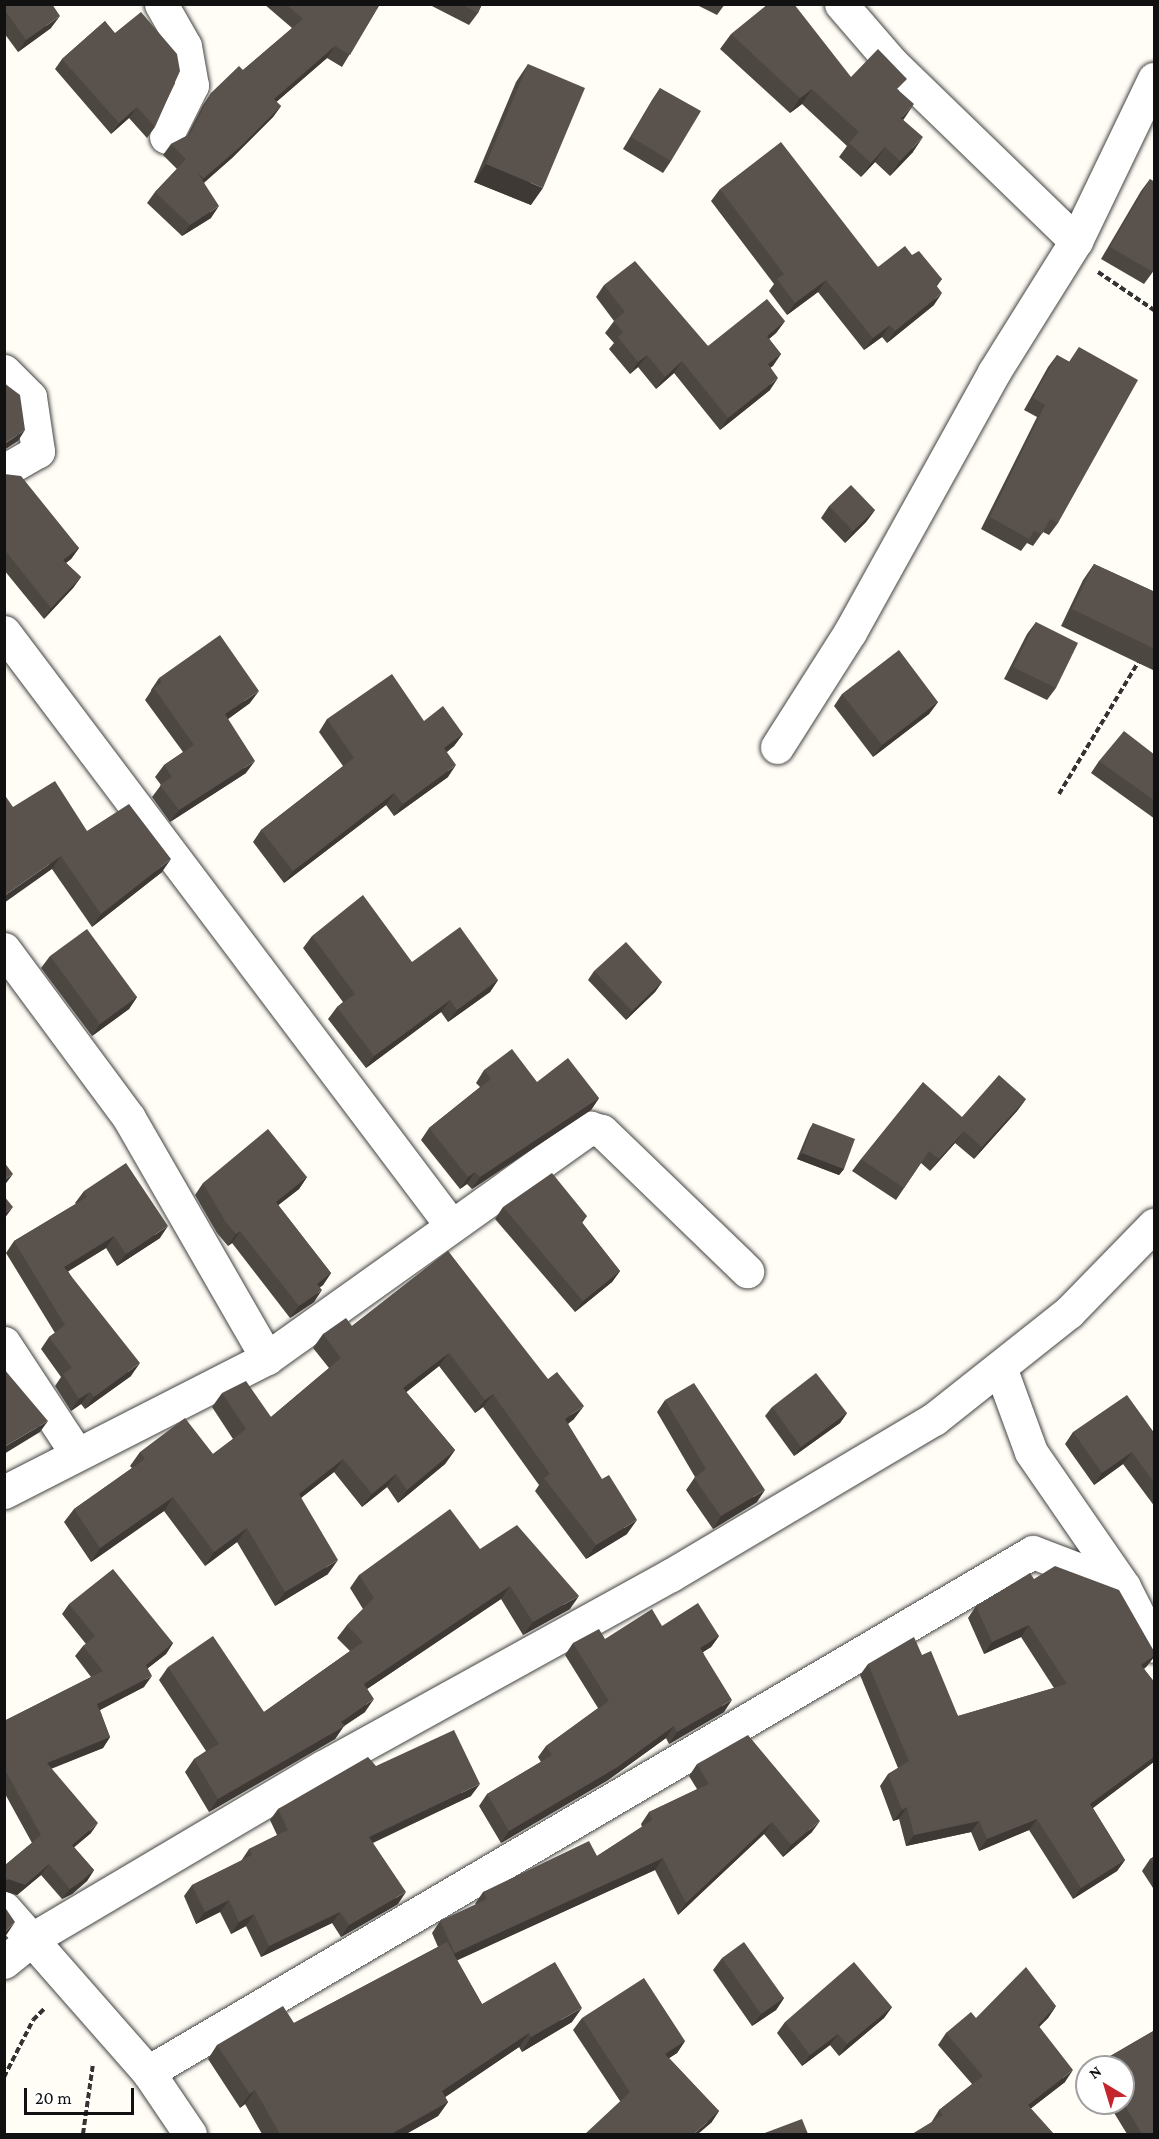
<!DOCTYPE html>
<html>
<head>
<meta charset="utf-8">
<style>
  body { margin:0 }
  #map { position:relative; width:1159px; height:2139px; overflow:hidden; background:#fffdf5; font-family:"Crimson Pro",serif }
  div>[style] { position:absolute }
  .path>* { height:4px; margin-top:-2px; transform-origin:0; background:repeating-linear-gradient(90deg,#333 0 6px,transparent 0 9px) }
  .roads { filter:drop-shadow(0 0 2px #444) drop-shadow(0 0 2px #444) }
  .street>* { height:33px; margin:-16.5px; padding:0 16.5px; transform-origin:16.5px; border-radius:16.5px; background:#fff }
  .wall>* { inset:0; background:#4d4742 }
  .shaded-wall>* { inset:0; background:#3f3936 }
  .building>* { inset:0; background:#5a524d }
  span { translate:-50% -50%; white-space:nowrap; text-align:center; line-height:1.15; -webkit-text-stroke:6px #fff; paint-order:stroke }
  .frame { position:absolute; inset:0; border:6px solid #111; pointer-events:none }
  .north { position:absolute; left:1075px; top:2055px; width:60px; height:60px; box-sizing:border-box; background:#fff; border:2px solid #a0a0a0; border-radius:50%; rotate:322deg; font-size:16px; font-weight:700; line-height:24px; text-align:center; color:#111 }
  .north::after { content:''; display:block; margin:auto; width:21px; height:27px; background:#c4262e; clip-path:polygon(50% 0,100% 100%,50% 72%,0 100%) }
  .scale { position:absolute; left:24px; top:2088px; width:110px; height:27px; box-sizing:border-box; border:3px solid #111; border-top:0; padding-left:8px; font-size:18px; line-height:21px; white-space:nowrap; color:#111; -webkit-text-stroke:4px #fff; paint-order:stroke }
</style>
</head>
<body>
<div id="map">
  <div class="path">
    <div style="left:1098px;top:272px;width:68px;rotate:34.2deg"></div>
    <div style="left:1059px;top:794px;width:157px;rotate:-59deg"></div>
    <div style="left:4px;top:2077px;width:64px;rotate:-63deg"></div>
    <div style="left:33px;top:2020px;width:17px;rotate:-45deg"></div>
    <div style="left:83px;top:2134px;width:71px;rotate:-81.9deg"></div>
  </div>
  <div class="roads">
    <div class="street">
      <div style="left:161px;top:4px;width:48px;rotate:60.3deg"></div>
      <div style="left:185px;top:46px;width:40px;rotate:80deg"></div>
      <div style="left:192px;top:85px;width:58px;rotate:116.6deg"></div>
      <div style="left:841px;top:4px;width:78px;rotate:49.2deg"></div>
      <div style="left:892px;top:63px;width:256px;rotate:44.1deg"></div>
      <div style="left:4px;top:371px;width:37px;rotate:45deg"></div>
      <div style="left:30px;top:397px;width:55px;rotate:81.6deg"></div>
      <div style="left:38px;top:451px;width:39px;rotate:150deg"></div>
      <div style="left:4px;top:632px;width:743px;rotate:52.99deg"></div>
      <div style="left:777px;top:747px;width:136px;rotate:-57.6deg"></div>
      <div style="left:850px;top:632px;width:297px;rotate:-61deg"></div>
      <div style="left:994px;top:372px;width:155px;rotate:-58deg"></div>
      <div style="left:1076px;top:241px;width:180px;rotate:-64.3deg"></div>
      <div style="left:4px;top:949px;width:210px;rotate:53.5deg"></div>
      <div style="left:129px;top:1118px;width:277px;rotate:60.1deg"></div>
      <div style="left:4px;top:1343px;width:129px;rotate:56.7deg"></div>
      <div style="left:1001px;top:1370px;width:87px;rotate:69.9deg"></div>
      <div style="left:1031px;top:1452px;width:164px;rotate:55.4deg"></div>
      <div style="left:1124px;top:1587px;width:66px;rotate:63deg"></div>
      <div style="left:4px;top:1492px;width:295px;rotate:-27deg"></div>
      <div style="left:267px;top:1358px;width:397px;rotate:-35.5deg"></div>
      <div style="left:590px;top:1128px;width:12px;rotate:14deg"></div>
      <div style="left:602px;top:1131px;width:202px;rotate:44deg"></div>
      <div style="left:4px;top:1908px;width:218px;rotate:48.7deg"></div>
      <div style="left:148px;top:2072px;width:75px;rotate:55.9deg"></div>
      <div style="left:4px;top:1962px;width:36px;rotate:-39deg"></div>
      <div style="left:32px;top:1939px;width:338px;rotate:-30.6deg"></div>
      <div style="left:323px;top:1767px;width:397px;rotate:-28.9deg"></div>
      <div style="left:671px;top:1575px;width:306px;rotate:-30.7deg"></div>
      <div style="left:934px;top:1419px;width:172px;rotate:-38.4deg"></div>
      <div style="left:1069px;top:1312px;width:122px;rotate:-45.7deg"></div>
      <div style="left:148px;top:2072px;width:1026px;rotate:-30.44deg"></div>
      <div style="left:1033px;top:1552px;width:97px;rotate:21deg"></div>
    </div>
  </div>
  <div class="wall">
    <div style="clip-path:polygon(4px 4px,51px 28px,18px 52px,4px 33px)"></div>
    <div style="clip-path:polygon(264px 4px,380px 4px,342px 67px,327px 58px,276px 102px,281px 106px,273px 117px,232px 158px,204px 182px,211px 218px,182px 236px,147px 203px,155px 192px,177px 169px,163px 155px,171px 144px,187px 136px,203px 105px,211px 93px,243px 70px,292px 28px)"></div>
    <div style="clip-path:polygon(428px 4px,482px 4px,478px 13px,469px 25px)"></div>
    <div style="clip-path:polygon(695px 4px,725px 4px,717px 15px)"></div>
    <div style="clip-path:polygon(105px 21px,155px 127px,147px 138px,129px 118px,111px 134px,55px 69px,62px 59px)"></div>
    <div style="clip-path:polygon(731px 34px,851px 77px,899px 90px,903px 119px,913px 152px,890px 176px,875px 162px,861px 177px,839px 157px,847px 146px,802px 104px,790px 113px,720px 49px)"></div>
    <div style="clip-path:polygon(528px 64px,531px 205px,474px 182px,516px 82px)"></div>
    <div style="clip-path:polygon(660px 88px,671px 161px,663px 173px,623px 149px,652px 100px)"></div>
    <div style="clip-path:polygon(1150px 179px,1155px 269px,1144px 284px,1101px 259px,1141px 191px)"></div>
    <div style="clip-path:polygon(720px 189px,878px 267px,912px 255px,942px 279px,937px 286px,934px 305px,887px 343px,882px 337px,864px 350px,818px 292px,787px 315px,769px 291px,774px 284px,711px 201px)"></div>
    <div style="clip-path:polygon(604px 285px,708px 346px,785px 321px,776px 333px,769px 339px,781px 354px,770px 367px,770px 390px,720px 430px,674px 373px,656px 389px,638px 367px,630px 374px,609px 349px,614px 343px,605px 333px,614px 321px,596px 297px)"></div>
    <div style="clip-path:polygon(1079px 347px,1058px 523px,1049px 535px,1043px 532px,1033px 546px,1027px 543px,1021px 551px,981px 529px,1037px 417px,1024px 410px,1048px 367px,1057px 355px,1069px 362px)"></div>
    <div style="clip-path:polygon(4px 474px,79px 548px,71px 559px,66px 563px,81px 577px,73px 588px,44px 619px,4px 570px)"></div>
    <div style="clip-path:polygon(829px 506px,875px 510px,866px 522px,845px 543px,821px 518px)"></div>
    <div style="clip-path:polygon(1094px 564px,1155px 592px,1155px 671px,1061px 626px,1083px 580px)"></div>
    <div style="clip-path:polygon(1036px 622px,1056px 688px,1047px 700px,1004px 679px,1027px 634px)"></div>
    <div style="clip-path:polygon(159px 678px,250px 703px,228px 719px,246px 773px,170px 822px,152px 797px,161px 785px,155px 777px,164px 765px,183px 752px,145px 700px,151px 691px,151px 690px)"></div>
    <div style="clip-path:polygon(842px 694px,938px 702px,929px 714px,873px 757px,834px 706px)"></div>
    <div style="clip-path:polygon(327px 719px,424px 721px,463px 734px,454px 746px,447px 752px,448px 777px,394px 816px,386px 805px,284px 883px,253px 842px,261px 830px,343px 766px,319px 732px)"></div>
    <div style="clip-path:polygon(1155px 755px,1155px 819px,1091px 773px,1099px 761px)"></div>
    <div style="clip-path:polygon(13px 807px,87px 831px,162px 872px,92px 927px,52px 869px)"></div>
    <div style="clip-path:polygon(312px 936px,412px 962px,498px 980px,490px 992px,448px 1022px,441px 1012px,366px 1068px,328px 1019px,337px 1007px,343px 1002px,303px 948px)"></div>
    <div style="clip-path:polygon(50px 956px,137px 997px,129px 1009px,92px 1036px,41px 968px)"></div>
    <div style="clip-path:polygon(594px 971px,662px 982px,655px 992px,626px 1020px,588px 980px)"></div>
    <div style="clip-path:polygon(484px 1070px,537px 1082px,599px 1098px,591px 1110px,472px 1189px,467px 1184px,460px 1189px,421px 1140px,429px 1128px,480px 1087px,476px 1083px)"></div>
    <div style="clip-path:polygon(1026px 1099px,1017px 1111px,974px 1159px,955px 1143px,930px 1171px,921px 1163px,896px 1200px,852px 1171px,861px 1159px,962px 1117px)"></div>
    <div style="clip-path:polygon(813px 1123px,844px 1169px,839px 1175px,797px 1159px,809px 1130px)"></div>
    <div style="clip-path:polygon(307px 1177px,299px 1189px,278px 1205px,331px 1273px,323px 1285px,320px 1287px,314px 1302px,290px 1318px,232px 1243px,228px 1246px,217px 1233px,195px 1195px,203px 1183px)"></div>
    <div style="clip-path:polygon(84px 1191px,160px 1238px,117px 1266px,106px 1248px,68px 1271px,131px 1376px,85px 1409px,81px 1404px,71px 1411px,55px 1386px,61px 1377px,41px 1349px,49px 1337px,55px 1333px,6px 1253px,14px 1241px,76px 1204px,75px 1203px)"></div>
    <div style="clip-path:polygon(503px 1207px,587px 1216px,582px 1223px,620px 1271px,612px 1282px,575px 1312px,495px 1219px)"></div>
    <div style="clip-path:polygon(448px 1251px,574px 1419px,568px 1424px,627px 1534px,586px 1559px,535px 1491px,539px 1485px,483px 1407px,475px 1413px,439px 1366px,406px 1392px,455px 1450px,445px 1464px,398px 1503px,387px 1487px,362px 1507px,334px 1472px,301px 1498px,328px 1574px,275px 1606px,237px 1542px,205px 1566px,164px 1511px,91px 1562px,64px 1522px,74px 1509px,132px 1468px,130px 1466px,140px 1452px,213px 1454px,233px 1439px,212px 1407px,222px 1393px,271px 1417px,329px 1368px,313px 1348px,323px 1334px,352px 1326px)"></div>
    <div style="clip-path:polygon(665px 1400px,757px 1502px,713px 1529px,686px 1490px,695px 1477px,657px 1412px)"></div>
    <div style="clip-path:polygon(772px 1407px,847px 1413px,840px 1423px,794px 1456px,765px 1416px)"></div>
    <div style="clip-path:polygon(1073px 1432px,1155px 1434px,1155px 1507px,1123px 1464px,1094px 1485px,1065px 1444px)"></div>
    <div style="clip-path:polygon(480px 1549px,570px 1609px,523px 1635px,501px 1599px,367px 1689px,365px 1712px,344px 1726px,335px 1739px,209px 1812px,185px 1772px,194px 1759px,206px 1751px,159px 1680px,168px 1667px,264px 1712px,350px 1651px,337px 1638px,347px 1625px,363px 1609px,350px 1588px,359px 1575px)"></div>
    <div style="clip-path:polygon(1034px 1579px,1155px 1656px,1147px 1666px,1144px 1669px,1155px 1683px,1155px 1761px,1093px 1808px,1125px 1860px,1117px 1871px,1073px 1899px,1029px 1830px,979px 1851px,971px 1832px,906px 1846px,899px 1819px,893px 1821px,880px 1786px,888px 1774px,898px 1768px,860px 1675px,868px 1664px,922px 1655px,958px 1716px,1054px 1688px,1021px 1637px,984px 1654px,968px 1618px,976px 1606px)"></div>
    <div style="clip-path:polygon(69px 1604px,173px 1643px,166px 1654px,148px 1668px,144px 1687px,100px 1710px,110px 1737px,103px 1748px,51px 1769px,91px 1833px,74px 1847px,94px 1870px,87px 1881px,72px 1894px,62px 1899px,41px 1875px,17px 1895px,4px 1891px,4px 1866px,32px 1843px,4px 1792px,4px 1721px,91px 1677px,75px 1656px,83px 1646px,86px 1644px,62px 1614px)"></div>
    <div style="clip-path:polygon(662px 1626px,719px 1636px,711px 1647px,703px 1652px,724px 1712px,669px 1744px,666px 1738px,608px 1780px,501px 1843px,479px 1806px,487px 1794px,541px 1762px,538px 1757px,546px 1746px,598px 1708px,565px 1655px,573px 1643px,605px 1639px)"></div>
    <div style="clip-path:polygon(697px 1764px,812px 1832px,783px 1857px,764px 1834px,678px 1915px,655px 1870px,457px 1960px,482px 2004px,572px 2022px,522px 2052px,519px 2047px,445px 2097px,448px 2102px,438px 2116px,406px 2134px,262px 2134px,245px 2104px,240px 2108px,208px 2059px,217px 2045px,294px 2023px,438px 1947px,432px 1933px,440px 1921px,476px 1905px,475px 1904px,483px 1892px,597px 1856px,642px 1827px,641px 1824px,649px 1812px,697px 1789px,689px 1776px)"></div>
    <div style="clip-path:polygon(376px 1766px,471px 1796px,373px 1843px,398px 1904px,341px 1937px,332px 1923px,261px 1957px,246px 1926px,231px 1934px,220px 1912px,196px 1924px,184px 1896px,192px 1885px,241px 1861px,249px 1849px,277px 1835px,270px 1820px,278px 1809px)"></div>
    <div style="clip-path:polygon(1155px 1856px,1155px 1891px,1142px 1871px,1150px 1859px)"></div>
    <div style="clip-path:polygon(722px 1958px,784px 1998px,776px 2010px,752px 2026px,713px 1970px)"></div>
    <div style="clip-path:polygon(1056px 2006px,1048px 2018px,1039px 2027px,1065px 2082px,1031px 2108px,931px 2123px,939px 2110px,972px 2084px,938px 2045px,946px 2033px,976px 2018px)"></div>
    <div style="clip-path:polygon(892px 2007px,884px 2018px,839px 2056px,830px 2045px,802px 2066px,777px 2033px,785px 2022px)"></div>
    <div style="clip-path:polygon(582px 2018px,685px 2041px,677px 2053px,669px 2058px,719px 2111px,711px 2123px,620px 2101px,573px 2030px)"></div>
    <div style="clip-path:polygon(1155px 2030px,1155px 2134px,1127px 2134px,1108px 2103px,1123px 2103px,1123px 2067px,1097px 2067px,1100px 2062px)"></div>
  </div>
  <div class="shaded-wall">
    <div style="clip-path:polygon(60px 16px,51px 28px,18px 52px,26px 40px)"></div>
    <div style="clip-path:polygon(335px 46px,327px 58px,266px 111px,274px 99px)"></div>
    <div style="clip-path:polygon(812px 89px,802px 104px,790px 113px,800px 98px)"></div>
    <div style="clip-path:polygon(914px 104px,904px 119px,891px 133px,901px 118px)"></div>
    <div style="clip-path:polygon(281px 106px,273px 117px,232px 158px,196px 190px,204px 178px)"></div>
    <div style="clip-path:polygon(137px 107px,129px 118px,111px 134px,119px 123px)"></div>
    <div style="clip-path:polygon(923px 137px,913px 152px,890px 176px,900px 161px)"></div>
    <div style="clip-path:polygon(885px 147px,875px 162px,861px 177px,871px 163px)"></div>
    <div style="clip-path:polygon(486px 164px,543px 188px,531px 205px,474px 182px)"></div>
    <div style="clip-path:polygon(219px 206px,211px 218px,182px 236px,190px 225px)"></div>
    <div style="clip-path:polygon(826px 280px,818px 292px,787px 315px,795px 303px)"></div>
    <div style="clip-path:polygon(942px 293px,934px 305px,887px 343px,895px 331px)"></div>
    <div style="clip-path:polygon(785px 321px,776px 333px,758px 348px,767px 336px)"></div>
    <div style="clip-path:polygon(890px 325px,882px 337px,864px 350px,873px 338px)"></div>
    <div style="clip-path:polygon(781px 354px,773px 366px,759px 376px,768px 364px)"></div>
    <div style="clip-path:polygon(647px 355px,638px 367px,630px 374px,638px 362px)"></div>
    <div style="clip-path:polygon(682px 361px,674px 373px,656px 389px,665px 377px)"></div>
    <div style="clip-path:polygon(778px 378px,770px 390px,720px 430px,728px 418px)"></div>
    <div style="clip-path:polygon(25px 430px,18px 441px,4px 450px,4px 444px)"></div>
    <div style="clip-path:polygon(875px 510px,866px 522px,845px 543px,853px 531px)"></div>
    <div style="clip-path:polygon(79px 548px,71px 559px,55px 571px,63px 560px)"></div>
    <div style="clip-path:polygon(81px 577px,73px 588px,44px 619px,51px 608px)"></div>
    <div style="clip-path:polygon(259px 691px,250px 703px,217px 727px,225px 714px)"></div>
    <div style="clip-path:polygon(938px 702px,929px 714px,873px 757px,882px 745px)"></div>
    <div style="clip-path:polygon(463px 734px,454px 746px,435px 760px,444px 748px)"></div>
    <div style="clip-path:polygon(255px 761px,246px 773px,170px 822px,179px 810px)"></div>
    <div style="clip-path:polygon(456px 765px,448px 777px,394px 816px,403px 804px)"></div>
    <div style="clip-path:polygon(394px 793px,386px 805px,284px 883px,293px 871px)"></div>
    <div style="clip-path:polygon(61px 856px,52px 869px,4px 903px,4px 896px)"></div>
    <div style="clip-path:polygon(171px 859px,162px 872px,92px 927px,101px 914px)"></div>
    <div style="clip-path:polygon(498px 980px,490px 992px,448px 1022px,457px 1010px)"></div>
    <div style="clip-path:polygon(662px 982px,655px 992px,626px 1020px,632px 1011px)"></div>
    <div style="clip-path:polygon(137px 997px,129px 1009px,92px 1036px,100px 1024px)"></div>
    <div style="clip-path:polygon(450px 1000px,441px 1012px,366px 1068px,374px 1056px)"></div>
    <div style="clip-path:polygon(599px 1098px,591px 1110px,472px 1189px,480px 1177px)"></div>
    <div style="clip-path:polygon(1026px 1099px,1017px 1111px,974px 1159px,982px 1147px)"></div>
    <div style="clip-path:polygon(964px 1131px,955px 1143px,930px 1171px,939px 1159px)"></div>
    <div style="clip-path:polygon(802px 1153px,844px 1169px,839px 1175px,797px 1159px)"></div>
    <div style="clip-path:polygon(475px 1172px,467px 1184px,460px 1189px,468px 1177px)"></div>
    <div style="clip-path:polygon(13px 1174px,4px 1186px,4px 1180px)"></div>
    <div style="clip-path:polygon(307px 1177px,299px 1189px,267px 1214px,276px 1202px)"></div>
    <div style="clip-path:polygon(13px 1207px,4px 1219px,4px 1214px)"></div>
    <div style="clip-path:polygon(168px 1226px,160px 1238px,117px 1266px,126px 1254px)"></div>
    <div style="clip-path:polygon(240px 1231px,232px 1243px,228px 1246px,236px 1234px)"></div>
    <div style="clip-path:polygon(114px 1236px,106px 1248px,56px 1279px,64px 1267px)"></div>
    <div style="clip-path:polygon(620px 1271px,612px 1282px,575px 1312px,583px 1301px)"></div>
    <div style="clip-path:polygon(331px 1273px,323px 1285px,309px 1296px,317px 1284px)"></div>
    <div style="clip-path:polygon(322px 1290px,314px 1302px,290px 1318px,299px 1306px)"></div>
    <div style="clip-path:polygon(449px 1353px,439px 1366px,394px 1402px,403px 1388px)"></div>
    <div style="clip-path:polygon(140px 1363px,131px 1376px,85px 1409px,94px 1397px)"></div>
    <div style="clip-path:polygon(90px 1392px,81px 1404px,71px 1411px,79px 1399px)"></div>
    <div style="clip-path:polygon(493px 1394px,483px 1407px,475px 1413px,485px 1400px)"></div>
    <div style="clip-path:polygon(584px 1406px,574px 1419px,555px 1433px,565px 1419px)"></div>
    <div style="clip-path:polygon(847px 1413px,840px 1423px,794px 1456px,801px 1447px)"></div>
    <div style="clip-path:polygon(48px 1421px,40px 1432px,4px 1454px,4px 1447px)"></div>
    <div style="clip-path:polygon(455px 1450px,445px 1464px,398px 1503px,407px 1490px)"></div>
    <div style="clip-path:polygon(1132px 1452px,1123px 1464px,1094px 1485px,1102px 1473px)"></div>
    <div style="clip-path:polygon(343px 1459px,334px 1472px,289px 1507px,299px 1494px)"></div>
    <div style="clip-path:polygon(396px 1474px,387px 1487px,362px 1507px,372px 1494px)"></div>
    <div style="clip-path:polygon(765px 1490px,757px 1502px,713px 1529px,721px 1516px)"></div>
    <div style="clip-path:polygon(173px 1497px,164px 1511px,91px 1562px,100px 1548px)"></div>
    <div style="clip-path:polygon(637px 1520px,627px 1534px,586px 1559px,596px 1545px)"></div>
    <div style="clip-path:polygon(247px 1528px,237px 1542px,205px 1566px,214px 1552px)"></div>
    <div style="clip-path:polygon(338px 1560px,328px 1574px,275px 1606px,285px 1592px)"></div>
    <div style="clip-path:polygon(510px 1586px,501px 1599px,355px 1697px,364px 1684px)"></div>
    <div style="clip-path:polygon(579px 1596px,570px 1609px,523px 1635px,533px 1622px)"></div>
    <div style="clip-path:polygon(1029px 1625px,1021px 1637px,984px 1654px,992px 1642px)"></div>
    <div style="clip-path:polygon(719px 1636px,711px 1647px,692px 1659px,700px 1648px)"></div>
    <div style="clip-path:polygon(173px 1643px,166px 1654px,139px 1675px,146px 1665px)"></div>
    <div style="clip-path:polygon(1155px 1655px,1147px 1666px,1133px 1677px,1141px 1665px)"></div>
    <div style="clip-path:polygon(152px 1676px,144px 1687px,90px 1715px,97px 1704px)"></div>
    <div style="clip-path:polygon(374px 1699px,365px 1712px,344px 1726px,335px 1739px,209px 1812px,218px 1799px,341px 1722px)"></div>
    <div style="clip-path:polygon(732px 1700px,724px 1712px,669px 1744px,677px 1732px)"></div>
    <div style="clip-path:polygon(674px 1726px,666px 1738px,608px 1780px,501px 1843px,509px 1831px)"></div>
    <div style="clip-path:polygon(110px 1737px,103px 1748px,39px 1773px,47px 1763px)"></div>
    <div style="clip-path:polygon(1155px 1756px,1155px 1761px,1082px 1816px,1090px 1804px)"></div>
    <div style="clip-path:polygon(480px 1784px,471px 1796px,361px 1848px,369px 1837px)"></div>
    <div style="clip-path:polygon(907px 1807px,899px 1819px,893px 1821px,902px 1810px)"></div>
    <div style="clip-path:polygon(1037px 1819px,1029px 1830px,979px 1851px,987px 1839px)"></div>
    <div style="clip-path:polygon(820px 1821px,812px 1832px,783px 1857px,791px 1845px)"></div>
    <div style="clip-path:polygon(979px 1821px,971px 1832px,906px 1846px,914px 1835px)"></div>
    <div style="clip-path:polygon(772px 1822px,764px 1834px,678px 1915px,686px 1903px)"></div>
    <div style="clip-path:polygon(98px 1823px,91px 1833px,65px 1855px,72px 1845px)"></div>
    <div style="clip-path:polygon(663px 1858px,655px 1870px,447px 1965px,455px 1953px)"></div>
    <div style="clip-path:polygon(1125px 1860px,1117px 1871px,1073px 1899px,1081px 1888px)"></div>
    <div style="clip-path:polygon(49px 1864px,41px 1875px,17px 1895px,4px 1891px,4px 1881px)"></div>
    <div style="clip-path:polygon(94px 1870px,87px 1881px,72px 1894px,62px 1899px,70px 1889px)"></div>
    <div style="clip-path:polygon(406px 1892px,398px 1904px,341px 1937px,349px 1925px)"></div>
    <div style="clip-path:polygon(229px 1900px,220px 1912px,196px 1924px,205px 1912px)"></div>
    <div style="clip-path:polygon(340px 1912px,332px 1923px,261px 1957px,269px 1946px)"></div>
    <div style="clip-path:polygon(254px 1914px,246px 1926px,231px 1934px,239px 1922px)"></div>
    <div style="clip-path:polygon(15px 1922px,5px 1937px,4px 1933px)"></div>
    <div style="clip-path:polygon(784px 1998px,776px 2010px,752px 2026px,761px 2014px)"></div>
    <div style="clip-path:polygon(1056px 2006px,1048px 2018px,1029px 2037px,1038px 2025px)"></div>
    <div style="clip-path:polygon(892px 2007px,884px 2018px,839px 2056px,847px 2044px)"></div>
    <div style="clip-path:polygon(582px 2008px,572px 2022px,522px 2052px,531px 2037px)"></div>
    <div style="clip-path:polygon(529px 2033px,519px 2047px,432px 2106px,442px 2091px)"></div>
    <div style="clip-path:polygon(838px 2034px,830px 2045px,802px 2066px,810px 2055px)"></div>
    <div style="clip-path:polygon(685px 2041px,677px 2053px,657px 2066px,665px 2054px)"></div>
    <div style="clip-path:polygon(1073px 2070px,1065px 2082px,1020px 2117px,1028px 2105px)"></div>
    <div style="clip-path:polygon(255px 2090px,245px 2104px,240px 2108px,250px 2094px)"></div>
    <div style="clip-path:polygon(448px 2102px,438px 2116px,406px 2134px,391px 2134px)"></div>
    <div style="clip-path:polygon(719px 2111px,711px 2123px,698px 2134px,694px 2134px)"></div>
  </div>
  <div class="building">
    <div style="clip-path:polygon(4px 4px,52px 4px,60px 16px,26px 40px,4px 9px)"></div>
    <div style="clip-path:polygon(286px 4px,380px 4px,350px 55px,335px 46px,274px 99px,281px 106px,240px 147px,204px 178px,197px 172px,219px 206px,190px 225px,155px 192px,186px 159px,171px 144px,190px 134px,211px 93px,239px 66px,243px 70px,303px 19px)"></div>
    <div style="clip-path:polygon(460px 4px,482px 4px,478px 13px)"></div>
    <div style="clip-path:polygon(768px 4px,794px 4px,851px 77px,878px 49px,907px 79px,897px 89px,914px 104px,901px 118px,923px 137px,900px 161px,885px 147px,871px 163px,849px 143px,859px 132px,812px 89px,800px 98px,731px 34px)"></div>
    <div style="clip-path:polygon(141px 12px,177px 54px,180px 71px,155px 127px,137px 107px,119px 123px,62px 59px,105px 21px,115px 33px)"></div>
    <div style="clip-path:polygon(528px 64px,585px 88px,543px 188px,486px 164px)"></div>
    <div style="clip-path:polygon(660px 88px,701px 111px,671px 161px,631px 137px)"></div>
    <div style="clip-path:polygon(781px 142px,878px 267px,905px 246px,912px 255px,919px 251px,942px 279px,936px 285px,942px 293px,895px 331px,890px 325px,873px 338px,826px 280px,795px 303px,777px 279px,784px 274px,720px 189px)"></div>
    <div style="clip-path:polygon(1150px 179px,1155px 182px,1155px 269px,1153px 272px,1110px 247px)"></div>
    <div style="clip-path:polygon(635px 261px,708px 346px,767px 299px,785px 321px,767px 336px,781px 354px,768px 364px,778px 378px,728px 418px,682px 361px,665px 377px,647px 355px,638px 362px,618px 337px,623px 332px,614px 321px,625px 312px,604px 285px)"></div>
    <div style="clip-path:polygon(1079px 347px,1138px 380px,1058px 523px,1050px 519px,1042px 534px,1034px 531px,1029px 539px,990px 517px,1045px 405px,1033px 398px,1057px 355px,1070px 362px)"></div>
    <div style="clip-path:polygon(4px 383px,20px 395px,25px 430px,4px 444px)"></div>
    <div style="clip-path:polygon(4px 474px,21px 476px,79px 548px,63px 560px,81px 577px,51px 608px,4px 549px)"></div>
    <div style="clip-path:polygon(851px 485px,875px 510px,853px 531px,829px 506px)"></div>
    <div style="clip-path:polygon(1094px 564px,1155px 592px,1155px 649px,1072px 609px)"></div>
    <div style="clip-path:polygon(1036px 622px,1078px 643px,1056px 688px,1013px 667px)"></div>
    <div style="clip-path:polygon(220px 635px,259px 691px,225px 714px,255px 761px,179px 810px,160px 785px,172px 777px,164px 765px,194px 745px,154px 688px,162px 682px,159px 678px)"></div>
    <div style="clip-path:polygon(899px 650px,938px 702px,882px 745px,842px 694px)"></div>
    <div style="clip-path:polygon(392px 674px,424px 721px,443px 706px,463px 734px,444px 748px,456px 765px,403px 804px,394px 793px,293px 871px,261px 830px,354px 758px,327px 719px)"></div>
    <div style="clip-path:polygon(1124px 731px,1155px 755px,1155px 801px,1099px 761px)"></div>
    <div style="clip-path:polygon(55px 781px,87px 831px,129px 804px,171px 859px,101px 914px,61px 856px,4px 896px,4px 794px,13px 807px)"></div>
    <div style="clip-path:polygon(363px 895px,412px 962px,460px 927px,498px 980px,457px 1010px,450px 1000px,374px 1056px,337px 1007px,355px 994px,312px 936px)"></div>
    <div style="clip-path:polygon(87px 929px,137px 997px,100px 1024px,50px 956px)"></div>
    <div style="clip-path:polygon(626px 942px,662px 982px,632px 1011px,594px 971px)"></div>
    <div style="clip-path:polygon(512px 1049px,537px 1082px,568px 1058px,599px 1098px,480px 1177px,475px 1172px,468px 1177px,429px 1128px,491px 1079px,484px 1070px)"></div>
    <div style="clip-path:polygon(999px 1075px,1026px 1099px,982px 1147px,964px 1131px,939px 1159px,929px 1151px,904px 1188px,861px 1159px,923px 1082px,962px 1117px)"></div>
    <div style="clip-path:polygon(813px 1123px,855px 1139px,844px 1169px,802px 1153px)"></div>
    <div style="clip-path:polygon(268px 1129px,307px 1177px,276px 1202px,331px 1273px,317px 1284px,322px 1290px,299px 1306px,240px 1231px,236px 1234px,225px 1221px,203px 1183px)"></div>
    <div style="clip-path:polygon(4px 1162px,13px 1174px,4px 1180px)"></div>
    <div style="clip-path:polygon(126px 1163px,168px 1226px,126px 1254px,114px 1236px,64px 1267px,140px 1363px,94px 1397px,90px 1392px,79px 1399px,63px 1374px,72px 1368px,49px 1337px,65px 1325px,14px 1241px,87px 1197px,84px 1191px)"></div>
    <div style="clip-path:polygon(552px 1173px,587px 1216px,581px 1221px,620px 1271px,583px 1301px,503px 1207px)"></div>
    <div style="clip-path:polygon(4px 1196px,13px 1207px,4px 1214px)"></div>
    <div style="clip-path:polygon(448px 1251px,548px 1379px,557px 1372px,584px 1406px,565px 1419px,602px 1479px,609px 1475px,637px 1520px,596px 1545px,544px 1478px,550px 1474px,493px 1394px,485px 1400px,449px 1353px,403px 1388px,455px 1450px,407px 1490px,396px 1474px,372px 1494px,343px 1459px,299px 1494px,338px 1560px,285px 1592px,247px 1528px,214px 1552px,173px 1497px,100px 1548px,74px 1509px,145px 1459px,140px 1452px,185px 1418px,213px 1454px,246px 1429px,222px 1393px,246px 1381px,271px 1417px,341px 1358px,323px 1334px,346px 1318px,352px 1326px)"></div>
    <div style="clip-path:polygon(4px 1369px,48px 1421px,4px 1447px)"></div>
    <div style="clip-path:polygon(816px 1373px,847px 1413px,801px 1447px,772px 1407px)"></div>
    <div style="clip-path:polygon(694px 1383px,765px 1490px,721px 1516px,694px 1478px,706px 1469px,665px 1400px)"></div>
    <div style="clip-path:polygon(1127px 1395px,1155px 1434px,1155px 1484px,1132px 1452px,1102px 1473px,1073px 1432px)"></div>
    <div style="clip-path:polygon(450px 1509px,480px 1549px,517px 1525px,579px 1596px,533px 1622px,510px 1586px,364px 1684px,374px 1699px,341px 1722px,345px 1726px,218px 1799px,194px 1759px,219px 1744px,168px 1667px,213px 1636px,264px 1712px,363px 1642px,347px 1625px,374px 1598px,359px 1575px)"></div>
    <div style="clip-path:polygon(1055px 1566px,1119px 1590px,1155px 1653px,1155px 1655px,1141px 1665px,1155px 1683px,1155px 1756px,1090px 1804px,1125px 1860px,1081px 1888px,1037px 1819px,987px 1839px,979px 1821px,914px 1835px,907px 1807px,902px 1810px,888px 1774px,909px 1761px,868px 1664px,914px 1637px,922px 1655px,931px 1651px,958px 1716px,1067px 1684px,1029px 1625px,992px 1642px,976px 1606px,1030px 1573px,1034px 1579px)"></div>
    <div style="clip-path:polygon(113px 1569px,173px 1643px,146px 1665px,152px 1676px,97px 1704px,110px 1737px,47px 1763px,98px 1823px,72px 1845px,94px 1870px,79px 1883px,70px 1889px,49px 1864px,25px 1885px,8px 1879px,4px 1881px,4px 1866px,41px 1835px,4px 1768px,4px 1721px,103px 1671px,83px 1646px,95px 1636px,69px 1604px)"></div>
    <div style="clip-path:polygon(698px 1603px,719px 1636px,700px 1648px,732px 1700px,677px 1732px,674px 1726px,616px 1768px,509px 1831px,487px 1794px,552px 1755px,546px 1746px,609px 1701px,573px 1643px,599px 1629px,605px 1639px,652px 1609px,662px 1626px)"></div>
    <div style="clip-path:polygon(454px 1730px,480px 1784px,369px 1837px,406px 1892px,349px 1925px,340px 1912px,269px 1946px,254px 1914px,239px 1922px,229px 1900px,205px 1912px,192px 1885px,252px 1855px,249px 1849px,288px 1830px,278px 1809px,368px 1757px,376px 1766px)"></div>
    <div style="clip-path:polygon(748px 1735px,820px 1821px,791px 1845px,772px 1822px,686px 1903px,663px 1858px,455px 1953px,440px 1921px,487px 1899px,483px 1892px,589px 1841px,597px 1856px,652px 1820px,649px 1812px,709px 1784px,697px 1764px)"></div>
    <div style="clip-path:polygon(1155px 1856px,1155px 1865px,1150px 1859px)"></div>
    <div style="clip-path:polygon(4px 1906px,15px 1922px,4px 1933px)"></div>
    <div style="clip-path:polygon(447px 1942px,482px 2004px,555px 1962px,582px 2008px,531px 2037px,529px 2033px,442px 2091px,448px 2102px,391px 2134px,280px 2134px,255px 2090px,250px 2094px,217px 2045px,283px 2006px,294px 2023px)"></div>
    <div style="clip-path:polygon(744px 1942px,784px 1998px,761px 2014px,722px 1958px)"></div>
    <div style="clip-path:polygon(854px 1962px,892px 2007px,847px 2044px,838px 2034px,810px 2055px,785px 2022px)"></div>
    <div style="clip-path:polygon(1026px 1967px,1056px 2006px,1038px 2025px,1073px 2070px,1028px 2105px,1054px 2134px,912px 2134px,943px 2115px,939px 2110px,983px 2076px,946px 2033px,971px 2012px,976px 2018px)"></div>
    <div style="clip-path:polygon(644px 1978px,685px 2041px,665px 2054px,719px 2111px,694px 2134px,585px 2134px,630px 2092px,582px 2018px)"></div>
    <div style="clip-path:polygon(1155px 2030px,1155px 2134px,1142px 2134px,1123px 2102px,1123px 2067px,1103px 2067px,1100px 2062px)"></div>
    <div style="clip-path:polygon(802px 2119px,808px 2134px,762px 2134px)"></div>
  </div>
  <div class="frame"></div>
  <div class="north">N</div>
  <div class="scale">20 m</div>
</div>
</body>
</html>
